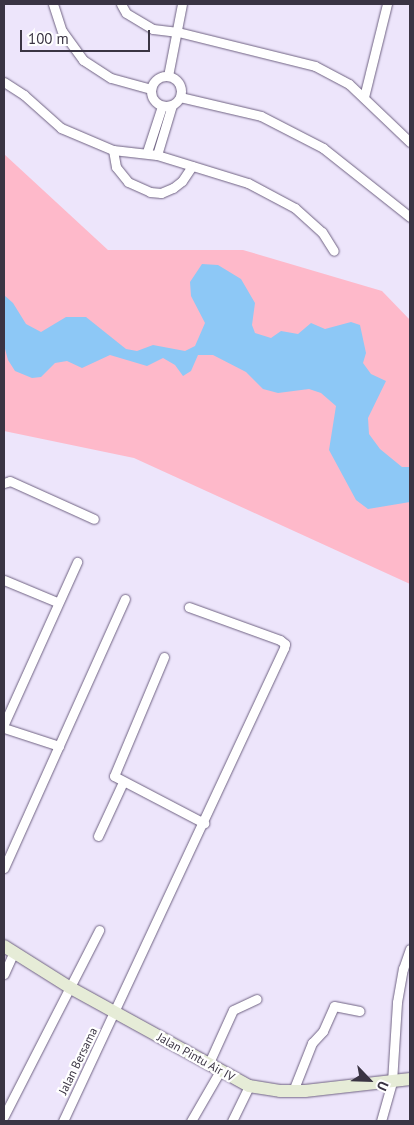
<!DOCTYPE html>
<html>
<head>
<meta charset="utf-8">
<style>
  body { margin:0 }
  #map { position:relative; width:414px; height:1125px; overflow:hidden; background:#ede5fb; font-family:"PT Sans",sans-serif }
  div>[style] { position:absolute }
  .green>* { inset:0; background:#feb9ca }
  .water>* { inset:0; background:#8dc8f6 }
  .roads { filter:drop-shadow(0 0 1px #6f6282) drop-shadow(0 0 1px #6f6282) }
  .street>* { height:9px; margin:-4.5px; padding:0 4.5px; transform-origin:4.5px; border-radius:4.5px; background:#fff }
  .street>.ring { margin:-4.5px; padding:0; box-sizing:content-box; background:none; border:9px solid #fff; border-radius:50% }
  .secondary>* { height:12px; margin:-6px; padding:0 6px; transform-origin:6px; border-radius:6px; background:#e6ecd7 }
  span { translate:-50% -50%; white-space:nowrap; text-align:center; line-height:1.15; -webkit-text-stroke:4.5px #fff; paint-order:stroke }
  .street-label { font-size:12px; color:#3a3443 }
  .frame { position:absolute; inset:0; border:5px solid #3a3443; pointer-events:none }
  .north { position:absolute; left:344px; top:1055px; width:50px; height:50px; -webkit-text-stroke:4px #fff; paint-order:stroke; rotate:114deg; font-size:14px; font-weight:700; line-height:20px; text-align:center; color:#3a3443 }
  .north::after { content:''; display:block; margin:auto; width:18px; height:22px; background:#3a3443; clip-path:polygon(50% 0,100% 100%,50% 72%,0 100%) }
  .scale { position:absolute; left:20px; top:30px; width:130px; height:22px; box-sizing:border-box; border:2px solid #3a3443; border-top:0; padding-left:6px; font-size:15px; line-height:18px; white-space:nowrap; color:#3a3443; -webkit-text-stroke:4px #fff; paint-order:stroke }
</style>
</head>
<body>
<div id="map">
  <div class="green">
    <div style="clip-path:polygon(4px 154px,108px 250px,243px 250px,382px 291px,410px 320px,410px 584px,134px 458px,4px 431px)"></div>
  </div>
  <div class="water">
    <div style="clip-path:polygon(202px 264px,218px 265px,241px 279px,255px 303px,252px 325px,255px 333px,271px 338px,281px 331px,298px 334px,311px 323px,325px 329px,351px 322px,360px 325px,366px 353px,363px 363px,371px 374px,386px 381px,368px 418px,369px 434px,380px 449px,402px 467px,410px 467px,410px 502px,368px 509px,356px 500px,329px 450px,336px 406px,321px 393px,309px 389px,278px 393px,263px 389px,246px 372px,213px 355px,198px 355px,191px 371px,183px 376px,175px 365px,163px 358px,147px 366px,110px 355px,82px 368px,67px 361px,55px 363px,41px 377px,32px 378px,15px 371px,8px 360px,4px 345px,4px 295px,13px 303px,26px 324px,41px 332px,66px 317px,86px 317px,126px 349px,137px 351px,153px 345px,185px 351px,195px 346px,205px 323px,191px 296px,190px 282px)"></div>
  </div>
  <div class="roads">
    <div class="street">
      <div style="left:53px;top:4px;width:28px;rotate:72deg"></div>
      <div style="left:62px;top:31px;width:36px;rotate:54deg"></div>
      <div style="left:83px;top:60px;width:33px;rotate:33deg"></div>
      <div style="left:111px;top:78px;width:41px;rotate:15.4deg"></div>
      <div style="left:121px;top:4px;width:10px;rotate:61deg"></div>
      <div style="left:126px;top:13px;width:31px;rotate:31deg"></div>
      <div style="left:153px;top:29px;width:25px;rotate:7deg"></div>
      <div style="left:178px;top:32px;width:141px;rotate:13.9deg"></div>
      <div style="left:315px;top:66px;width:38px;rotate:28deg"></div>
      <div style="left:349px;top:84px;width:84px;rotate:43.6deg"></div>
      <div class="ring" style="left:151px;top:76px;width:21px;height:21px"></div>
      <div style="left:168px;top:76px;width:73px;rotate:-79deg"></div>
      <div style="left:4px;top:82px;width:24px;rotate:33deg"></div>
      <div style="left:24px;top:95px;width:50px;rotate:41.7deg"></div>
      <div style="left:61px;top:128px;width:56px;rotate:22.9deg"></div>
      <div style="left:113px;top:150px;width:44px;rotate:6.5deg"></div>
      <div style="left:157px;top:155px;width:95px;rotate:17.1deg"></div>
      <div style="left:248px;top:183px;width:53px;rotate:28deg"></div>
      <div style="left:295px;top:208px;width:36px;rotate:42deg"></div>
      <div style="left:322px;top:232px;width:22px;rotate:58deg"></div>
      <div style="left:180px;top:97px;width:83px;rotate:13.2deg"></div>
      <div style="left:261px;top:116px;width:70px;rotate:27.3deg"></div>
      <div style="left:323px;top:148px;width:111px;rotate:38.4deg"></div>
      <div style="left:364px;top:97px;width:96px;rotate:-76.1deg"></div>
      <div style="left:113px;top:150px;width:17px;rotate:80deg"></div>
      <div style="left:116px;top:167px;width:19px;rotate:51deg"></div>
      <div style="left:128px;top:182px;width:24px;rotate:24deg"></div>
      <div style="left:150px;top:192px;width:11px;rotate:5deg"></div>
      <div style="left:161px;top:193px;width:13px;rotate:-23deg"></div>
      <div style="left:173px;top:188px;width:11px;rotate:-38deg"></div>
      <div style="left:182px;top:181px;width:18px;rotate:-56deg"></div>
      <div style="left:147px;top:152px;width:48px;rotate:-71.9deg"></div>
      <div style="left:157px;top:155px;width:52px;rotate:-73.3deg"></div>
      <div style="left:4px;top:483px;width:6px;rotate:-18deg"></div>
      <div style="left:10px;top:481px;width:92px;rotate:24.3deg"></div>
      <div style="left:4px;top:580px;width:57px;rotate:22.5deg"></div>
      <div style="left:164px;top:657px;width:129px;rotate:112.8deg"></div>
      <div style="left:114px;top:776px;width:102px;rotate:27.6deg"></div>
      <div style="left:4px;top:724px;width:178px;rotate:-65.7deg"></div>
      <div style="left:4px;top:728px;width:58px;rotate:18.1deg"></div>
      <div style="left:98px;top:836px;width:60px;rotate:-65.2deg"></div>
      <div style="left:4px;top:868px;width:295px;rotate:-65.8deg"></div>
      <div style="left:4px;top:974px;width:24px;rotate:-66deg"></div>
      <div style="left:208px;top:1065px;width:60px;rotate:-65.6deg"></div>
      <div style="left:233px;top:1010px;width:26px;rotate:-25deg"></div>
      <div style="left:293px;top:1091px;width:52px;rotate:-68.4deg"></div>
      <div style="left:312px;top:1043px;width:16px;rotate:-47deg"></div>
      <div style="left:323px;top:1031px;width:27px;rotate:-66deg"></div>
      <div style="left:334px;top:1006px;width:26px;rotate:11deg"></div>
      <div style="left:4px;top:1116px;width:209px;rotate:-62.9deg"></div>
      <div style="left:63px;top:1121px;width:522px;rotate:-64.96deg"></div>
      <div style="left:284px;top:648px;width:4px;rotate:-76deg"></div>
      <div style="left:285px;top:644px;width:6px;rotate:-141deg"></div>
      <div style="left:280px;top:640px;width:97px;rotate:-160.1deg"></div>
      <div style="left:191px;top:1121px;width:58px;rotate:-59.9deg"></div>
      <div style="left:232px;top:1121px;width:39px;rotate:-64deg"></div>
      <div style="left:381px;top:1121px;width:41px;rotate:-74.2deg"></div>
      <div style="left:392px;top:1082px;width:80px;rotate:-86.4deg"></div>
      <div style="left:397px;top:1002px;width:34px;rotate:-80deg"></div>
      <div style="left:403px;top:969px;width:21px;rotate:-71deg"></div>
    </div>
    <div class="secondary">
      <div style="left:4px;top:946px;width:77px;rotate:32.2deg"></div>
      <div style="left:69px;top:987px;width:205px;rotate:28.8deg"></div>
      <div style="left:249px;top:1086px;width:31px;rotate:9deg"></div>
      <div style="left:280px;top:1091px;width:25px"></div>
      <div style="left:305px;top:1091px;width:106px;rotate:-6.5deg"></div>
    </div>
  </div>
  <div class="street-label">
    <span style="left:196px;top:1057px;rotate:29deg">Jalan Pintu Air IV</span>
    <span style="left:78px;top:1061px;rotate:-64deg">Jalan Bersama</span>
  </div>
  <div class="frame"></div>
  <div class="north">U</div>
  <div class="scale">100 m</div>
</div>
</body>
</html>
